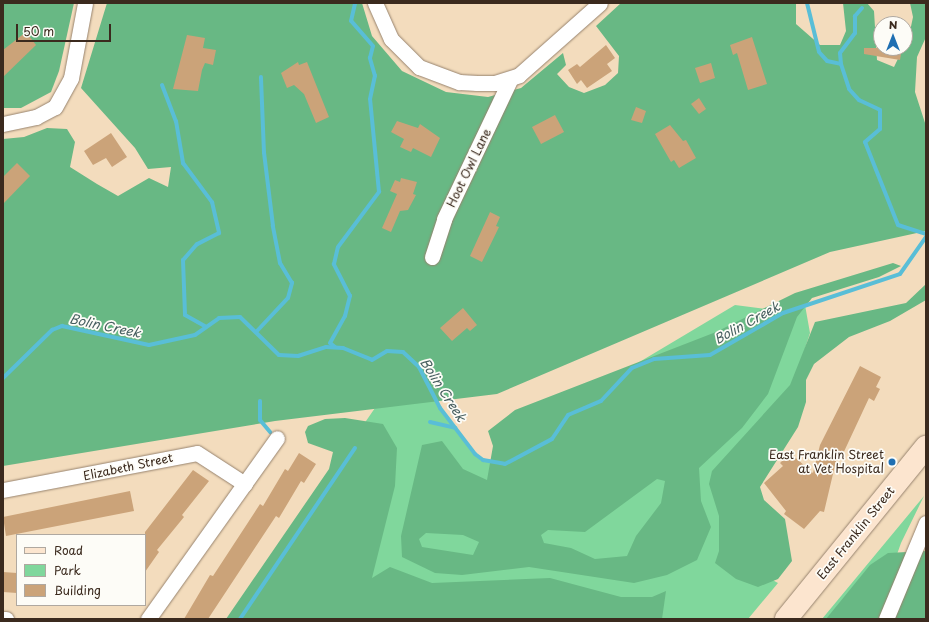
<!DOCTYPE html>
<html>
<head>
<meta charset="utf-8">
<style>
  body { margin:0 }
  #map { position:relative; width:929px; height:622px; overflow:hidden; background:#f3dcbd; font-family:"Playpen Sans",sans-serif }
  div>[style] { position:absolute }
  .green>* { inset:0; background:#80d79c }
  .forest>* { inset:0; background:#68b884 }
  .stream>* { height:4px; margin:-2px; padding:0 2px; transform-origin:2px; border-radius:2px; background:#59bed7 }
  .building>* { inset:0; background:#cba379 }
  .roads { filter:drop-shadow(0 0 1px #97836e) drop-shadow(0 0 1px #97836e) }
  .street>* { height:15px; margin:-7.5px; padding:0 7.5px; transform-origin:7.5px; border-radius:7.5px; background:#fff }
  .secondary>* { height:22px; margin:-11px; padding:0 11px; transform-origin:11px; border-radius:11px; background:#fce5cf }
  .dots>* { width:11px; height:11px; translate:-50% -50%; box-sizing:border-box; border:2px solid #fdfcf7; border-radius:50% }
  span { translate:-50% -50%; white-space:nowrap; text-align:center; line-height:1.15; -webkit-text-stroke:3.5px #fdfcf7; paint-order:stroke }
  .street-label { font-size:12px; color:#3b2a1e }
  .poi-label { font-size:12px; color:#3b2a1e }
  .right { translate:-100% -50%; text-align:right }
  .water-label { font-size:13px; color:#465e5f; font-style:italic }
  .frame { position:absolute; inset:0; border:4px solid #3b2a1e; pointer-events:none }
  .legend { position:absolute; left:16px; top:534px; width:130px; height:72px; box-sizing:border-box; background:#fdfcf7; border:1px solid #afa8a0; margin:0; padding:5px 7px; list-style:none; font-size:12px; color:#3b2a1e }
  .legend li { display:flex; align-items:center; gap:8px; height:20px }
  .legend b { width:20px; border:1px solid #afa8a0 }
  .north { position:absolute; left:873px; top:16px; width:40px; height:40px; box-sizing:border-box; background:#fdfcf7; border:1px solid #afa8a0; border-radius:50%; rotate:0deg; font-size:11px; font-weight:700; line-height:16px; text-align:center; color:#3b2a1e }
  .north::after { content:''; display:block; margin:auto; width:14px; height:18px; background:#1f6fb2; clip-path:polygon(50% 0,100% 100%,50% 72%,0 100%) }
  .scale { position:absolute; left:16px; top:24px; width:95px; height:18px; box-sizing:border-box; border:2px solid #3b2a1e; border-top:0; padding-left:5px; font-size:12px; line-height:14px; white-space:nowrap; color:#3b2a1e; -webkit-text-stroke:3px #fdfcf7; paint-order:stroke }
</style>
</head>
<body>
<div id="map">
  <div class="green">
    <div style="clip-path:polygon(735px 305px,783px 311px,805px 305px,810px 333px,791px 392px,724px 554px,778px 583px,748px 619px,230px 619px,410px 357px,440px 408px,475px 454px,483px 460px,505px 464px,631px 367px)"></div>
    <div style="clip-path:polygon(924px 496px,901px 543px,874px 619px,822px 619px)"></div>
  </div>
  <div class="forest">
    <div style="clip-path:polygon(3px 3px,74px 3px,59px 71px,51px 92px,21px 108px,3px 108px)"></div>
    <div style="clip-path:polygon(107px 3px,362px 3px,372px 36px,402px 71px,446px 92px,488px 97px,521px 88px,563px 53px,566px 65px,557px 74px,569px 87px,584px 93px,605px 85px,618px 73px,619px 56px,596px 26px,621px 3px,796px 3px,796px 24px,820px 45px,840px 45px,846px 31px,843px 3px,867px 3px,874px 11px,877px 60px,894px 67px,909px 36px,913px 17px,910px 3px,926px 3px,926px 37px,917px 57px,915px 92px,926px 126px,926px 231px,830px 252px,497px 394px,275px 421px,3px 466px,3px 139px,24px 137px,47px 128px,67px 129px,75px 142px,70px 167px,97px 184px,118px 196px,149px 178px,168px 187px,171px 167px,148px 169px,135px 148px,81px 88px)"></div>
    <div style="clip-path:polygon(evenodd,893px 263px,901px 266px,879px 277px,812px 298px,797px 317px,768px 394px,742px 428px,699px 468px,701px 501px,711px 527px,697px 560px,667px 575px,634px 583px,529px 567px,462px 575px,435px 573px,402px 557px,401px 536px,422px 445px,442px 441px,463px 469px,487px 480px,493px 446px,488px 431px,515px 410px,716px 332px,795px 293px,893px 263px,657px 479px,665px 481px,661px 503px,636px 536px,627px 556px,595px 559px,571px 548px,544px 543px,541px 535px,548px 530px,585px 532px,657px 479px,893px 263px,426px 533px,463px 535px,479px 542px,473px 555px,422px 547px,419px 539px,426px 533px)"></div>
    <div style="clip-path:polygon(926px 284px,926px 300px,890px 321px,849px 337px,814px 364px,806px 380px,806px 402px,798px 427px,760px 487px,764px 500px,785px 519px,792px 561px,778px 579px,758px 587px,736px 579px,715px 563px,719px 551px,719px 516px,709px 484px,712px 471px,790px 385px,815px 322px,906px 303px)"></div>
    <div style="clip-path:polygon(345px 418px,383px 424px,397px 448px,395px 486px,372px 578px,390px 567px,432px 583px,550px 578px,621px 597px,652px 597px,666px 591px,662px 619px,226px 619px,329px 469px,333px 452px,308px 443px,305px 432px,308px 426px,325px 419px)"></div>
    <div style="clip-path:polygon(926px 551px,926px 619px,826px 619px,870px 565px,888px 553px)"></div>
  </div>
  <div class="stream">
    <div style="left:807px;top:3px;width:50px;rotate:76.2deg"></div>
    <div style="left:819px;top:52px;width:12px;rotate:48deg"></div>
    <div style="left:827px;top:61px;width:14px;rotate:12deg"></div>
    <div style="left:862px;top:8px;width:11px;rotate:131deg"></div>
    <div style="left:855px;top:16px;width:17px;rotate:90deg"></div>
    <div style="left:855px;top:33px;width:25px;rotate:127deg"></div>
    <div style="left:840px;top:53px;width:11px;rotate:85deg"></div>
    <div style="left:841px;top:64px;width:26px;rotate:72deg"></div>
    <div style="left:849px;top:89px;width:15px;rotate:48deg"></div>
    <div style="left:859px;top:100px;width:23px;rotate:25deg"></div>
    <div style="left:880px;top:110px;width:19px;rotate:90deg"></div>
    <div style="left:880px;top:129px;width:20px;rotate:139deg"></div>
    <div style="left:865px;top:142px;width:89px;rotate:68.3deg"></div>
    <div style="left:898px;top:225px;width:29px;rotate:18deg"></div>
    <div style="left:162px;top:85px;width:39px;rotate:69deg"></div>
    <div style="left:176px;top:121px;width:43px;rotate:80.5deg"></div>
    <div style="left:183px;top:163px;width:49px;rotate:53.4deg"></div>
    <div style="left:212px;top:202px;width:32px;rotate:77deg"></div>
    <div style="left:219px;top:233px;width:25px;rotate:153deg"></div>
    <div style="left:197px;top:244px;width:21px;rotate:131deg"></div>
    <div style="left:183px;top:260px;width:55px;rotate:87.9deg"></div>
    <div style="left:185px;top:315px;width:23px;rotate:29deg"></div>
    <div style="left:257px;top:331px;width:45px;rotate:-46.8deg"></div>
    <div style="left:288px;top:298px;width:16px;rotate:-75deg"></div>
    <div style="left:292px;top:283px;width:23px;rotate:-121deg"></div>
    <div style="left:280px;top:263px;width:38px;rotate:-101deg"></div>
    <div style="left:273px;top:226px;width:74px;rotate:-97deg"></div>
    <div style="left:264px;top:153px;width:76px;rotate:-92.3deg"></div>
    <div style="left:335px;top:347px;width:6px;rotate:-141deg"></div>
    <div style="left:330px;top:343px;width:31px;rotate:-61deg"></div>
    <div style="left:345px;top:316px;width:21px;rotate:-76deg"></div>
    <div style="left:350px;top:296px;width:36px;rotate:-117deg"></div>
    <div style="left:334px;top:264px;width:17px;rotate:-77deg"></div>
    <div style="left:338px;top:247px;width:69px;rotate:-53.3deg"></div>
    <div style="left:379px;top:192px;width:93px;rotate:-95.5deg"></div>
    <div style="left:370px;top:99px;width:24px;rotate:-78deg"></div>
    <div style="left:375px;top:76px;width:19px;rotate:-106deg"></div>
    <div style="left:370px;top:58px;width:12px;rotate:-76deg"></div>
    <div style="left:373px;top:46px;width:33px;rotate:-131deg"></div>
    <div style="left:351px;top:21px;width:18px;rotate:-77deg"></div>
    <div style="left:3px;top:378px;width:69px;rotate:-44.4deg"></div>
    <div style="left:52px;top:330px;width:11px;rotate:-22deg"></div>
    <div style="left:62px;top:326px;width:89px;rotate:12.3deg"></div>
    <div style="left:149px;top:345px;width:47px;rotate:-12.3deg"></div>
    <div style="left:195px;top:335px;width:29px;rotate:-35deg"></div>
    <div style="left:219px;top:318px;width:21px;rotate:-3deg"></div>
    <div style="left:240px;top:317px;width:54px;rotate:44.3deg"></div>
    <div style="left:279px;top:355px;width:19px;rotate:3deg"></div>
    <div style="left:298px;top:356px;width:29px;rotate:-18deg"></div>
    <div style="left:326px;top:347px;width:17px;rotate:3deg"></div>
    <div style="left:343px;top:348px;width:31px;rotate:22deg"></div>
    <div style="left:372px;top:360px;width:17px;rotate:-31deg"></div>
    <div style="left:387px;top:351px;width:16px;rotate:4deg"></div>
    <div style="left:403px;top:352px;width:22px;rotate:43deg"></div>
    <div style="left:419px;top:367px;width:46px;rotate:62.9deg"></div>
    <div style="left:440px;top:408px;width:58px;rotate:52.7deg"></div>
    <div style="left:475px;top:454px;width:10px;rotate:37deg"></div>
    <div style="left:483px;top:460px;width:22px;rotate:10deg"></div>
    <div style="left:505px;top:464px;width:53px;rotate:-28deg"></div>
    <div style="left:552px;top:439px;width:29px;rotate:-56deg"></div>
    <div style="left:568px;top:415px;width:36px;rotate:-23deg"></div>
    <div style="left:601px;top:401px;width:45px;rotate:-46.8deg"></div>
    <div style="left:632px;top:368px;width:24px;rotate:-22deg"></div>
    <div style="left:654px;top:359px;width:56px;rotate:-4.1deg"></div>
    <div style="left:710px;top:355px;width:84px;rotate:-29.9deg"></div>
    <div style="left:783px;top:313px;width:123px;rotate:-18.4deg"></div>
    <div style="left:900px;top:274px;width:45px;rotate:-54.9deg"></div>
    <div style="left:260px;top:401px;width:19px;rotate:90deg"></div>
    <div style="left:260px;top:420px;width:16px;rotate:50deg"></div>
    <div style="left:430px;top:422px;width:26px;rotate:13deg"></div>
    <div style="left:240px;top:619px;width:206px;rotate:-56.1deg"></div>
  </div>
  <div class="building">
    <div style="clip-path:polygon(26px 32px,36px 45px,3px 77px,3px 50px)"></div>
    <div style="clip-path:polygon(187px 35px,205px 38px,203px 48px,216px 50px,213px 65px,205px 63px,202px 70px,198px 91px,173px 89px)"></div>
    <div style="clip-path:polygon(752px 37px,767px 84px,748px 90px,737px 53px,733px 55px,730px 45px)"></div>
    <div style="clip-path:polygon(606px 45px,615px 58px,607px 64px,612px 71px,587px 88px,581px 80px,577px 84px,568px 70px,577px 64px,580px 67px)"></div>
    <div style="clip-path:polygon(864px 48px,902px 48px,900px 60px,864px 54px)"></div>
    <div style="clip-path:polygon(298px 62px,299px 65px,307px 62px,329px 117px,316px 123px,304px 94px,294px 85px,287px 88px,281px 73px)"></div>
    <div style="clip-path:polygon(711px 63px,715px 78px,700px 83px,695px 68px)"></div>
    <div style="clip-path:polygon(699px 98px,706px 109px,699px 114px,691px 104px)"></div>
    <div style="clip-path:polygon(636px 107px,646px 111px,642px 123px,631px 120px)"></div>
    <div style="clip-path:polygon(555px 115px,564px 132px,541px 144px,532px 127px)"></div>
    <div style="clip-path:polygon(397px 121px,418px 128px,420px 124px,440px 138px,431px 157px,413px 148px,411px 152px,400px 147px,404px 139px,391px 132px)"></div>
    <div style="clip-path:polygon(670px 125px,683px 141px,686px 140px,696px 158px,679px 168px,674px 160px,671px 162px,655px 134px)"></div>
    <div style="clip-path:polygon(111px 133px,127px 157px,112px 167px,106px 158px,93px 165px,84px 151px)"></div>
    <div style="clip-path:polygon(17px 163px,30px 176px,3px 204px,3px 177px)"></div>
    <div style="clip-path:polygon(401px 178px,417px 182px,413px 194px,416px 195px,408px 210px,400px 211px,391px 232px,382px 228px,397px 194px,390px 191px,395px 180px,400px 182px)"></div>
    <div style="clip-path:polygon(490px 212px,500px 217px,496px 226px,499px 227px,482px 262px,470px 256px)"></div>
    <div style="clip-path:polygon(463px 308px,477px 325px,470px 331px,467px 328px,452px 341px,440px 328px)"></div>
    <div style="clip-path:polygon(860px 366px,881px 377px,876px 387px,880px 389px,874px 401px,869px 398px,841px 458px,837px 457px,824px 512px,820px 511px,804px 529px,784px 514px,786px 511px,764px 483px,783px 466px,780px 463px,790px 453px,813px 473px,820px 445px)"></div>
    <div style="clip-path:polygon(299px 453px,316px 464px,304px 483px,301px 481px,279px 518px,276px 516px,208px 619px,184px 619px,210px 575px,213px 576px,260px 504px,263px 506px,285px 469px,288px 471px)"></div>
    <div style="clip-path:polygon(193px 470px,209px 481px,182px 515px,184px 517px,157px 550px,159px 552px,145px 572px,145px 532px)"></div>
    <div style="clip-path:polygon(130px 491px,134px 511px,6px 536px,3px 517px)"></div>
    <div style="clip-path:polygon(3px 572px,17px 573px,17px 593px,3px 592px)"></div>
  </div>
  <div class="roads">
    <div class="street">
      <div style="left:375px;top:3px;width:39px;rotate:66deg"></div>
      <div style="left:391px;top:39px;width:40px;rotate:45deg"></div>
      <div style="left:419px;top:67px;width:43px;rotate:20.6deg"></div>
      <div style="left:459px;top:82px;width:18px;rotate:3deg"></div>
      <div style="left:477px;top:83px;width:18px"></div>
      <div style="left:495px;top:83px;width:25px;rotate:-18deg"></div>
      <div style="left:519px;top:75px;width:108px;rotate:-41.6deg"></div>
      <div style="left:3px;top:124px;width:34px;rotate:-12deg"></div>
      <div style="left:36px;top:117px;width:21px;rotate:-28deg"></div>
      <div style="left:55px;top:107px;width:33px;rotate:-61deg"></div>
      <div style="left:71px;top:78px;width:76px;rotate:-79.4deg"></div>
      <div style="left:432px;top:257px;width:40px;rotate:-72deg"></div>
      <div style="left:444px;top:219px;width:154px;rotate:-64.6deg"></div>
      <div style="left:3px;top:490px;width:197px;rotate:-10.8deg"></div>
      <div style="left:197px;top:453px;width:57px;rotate:32.9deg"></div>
      <div style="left:3px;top:619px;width:3px"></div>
      <div style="left:148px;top:619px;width:222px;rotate:-54.5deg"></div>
      <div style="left:886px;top:619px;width:104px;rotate:-67.4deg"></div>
    </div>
    <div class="secondary">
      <div style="left:786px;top:619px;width:222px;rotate:-50.9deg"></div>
    </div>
  </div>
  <div class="dots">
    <div style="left:892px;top:462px;background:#1f6fb2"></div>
  </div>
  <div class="street-label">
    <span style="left:469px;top:168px;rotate:-64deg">Hoot Owl Lane</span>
    <span style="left:128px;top:467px;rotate:-12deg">Elizabeth Street</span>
    <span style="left:856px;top:533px;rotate:-51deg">East Franklin Street</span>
  </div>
  <div class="poi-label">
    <span class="right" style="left:884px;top:462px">East Franklin Street<br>at Vet Hospital</span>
  </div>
  <div class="water-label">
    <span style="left:747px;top:323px;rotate:-29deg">Bolin Creek</span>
    <span style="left:105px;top:326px;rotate:12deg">Bolin Creek</span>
    <span style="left:443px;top:390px;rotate:57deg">Bolin Creek</span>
  </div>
  <div class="frame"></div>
  <ul class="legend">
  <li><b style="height:5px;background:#fce5cf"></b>Road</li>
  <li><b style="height:11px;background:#80d79c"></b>Park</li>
  <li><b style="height:11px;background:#cba379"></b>Building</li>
  </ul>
  <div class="north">N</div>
  <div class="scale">50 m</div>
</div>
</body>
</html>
